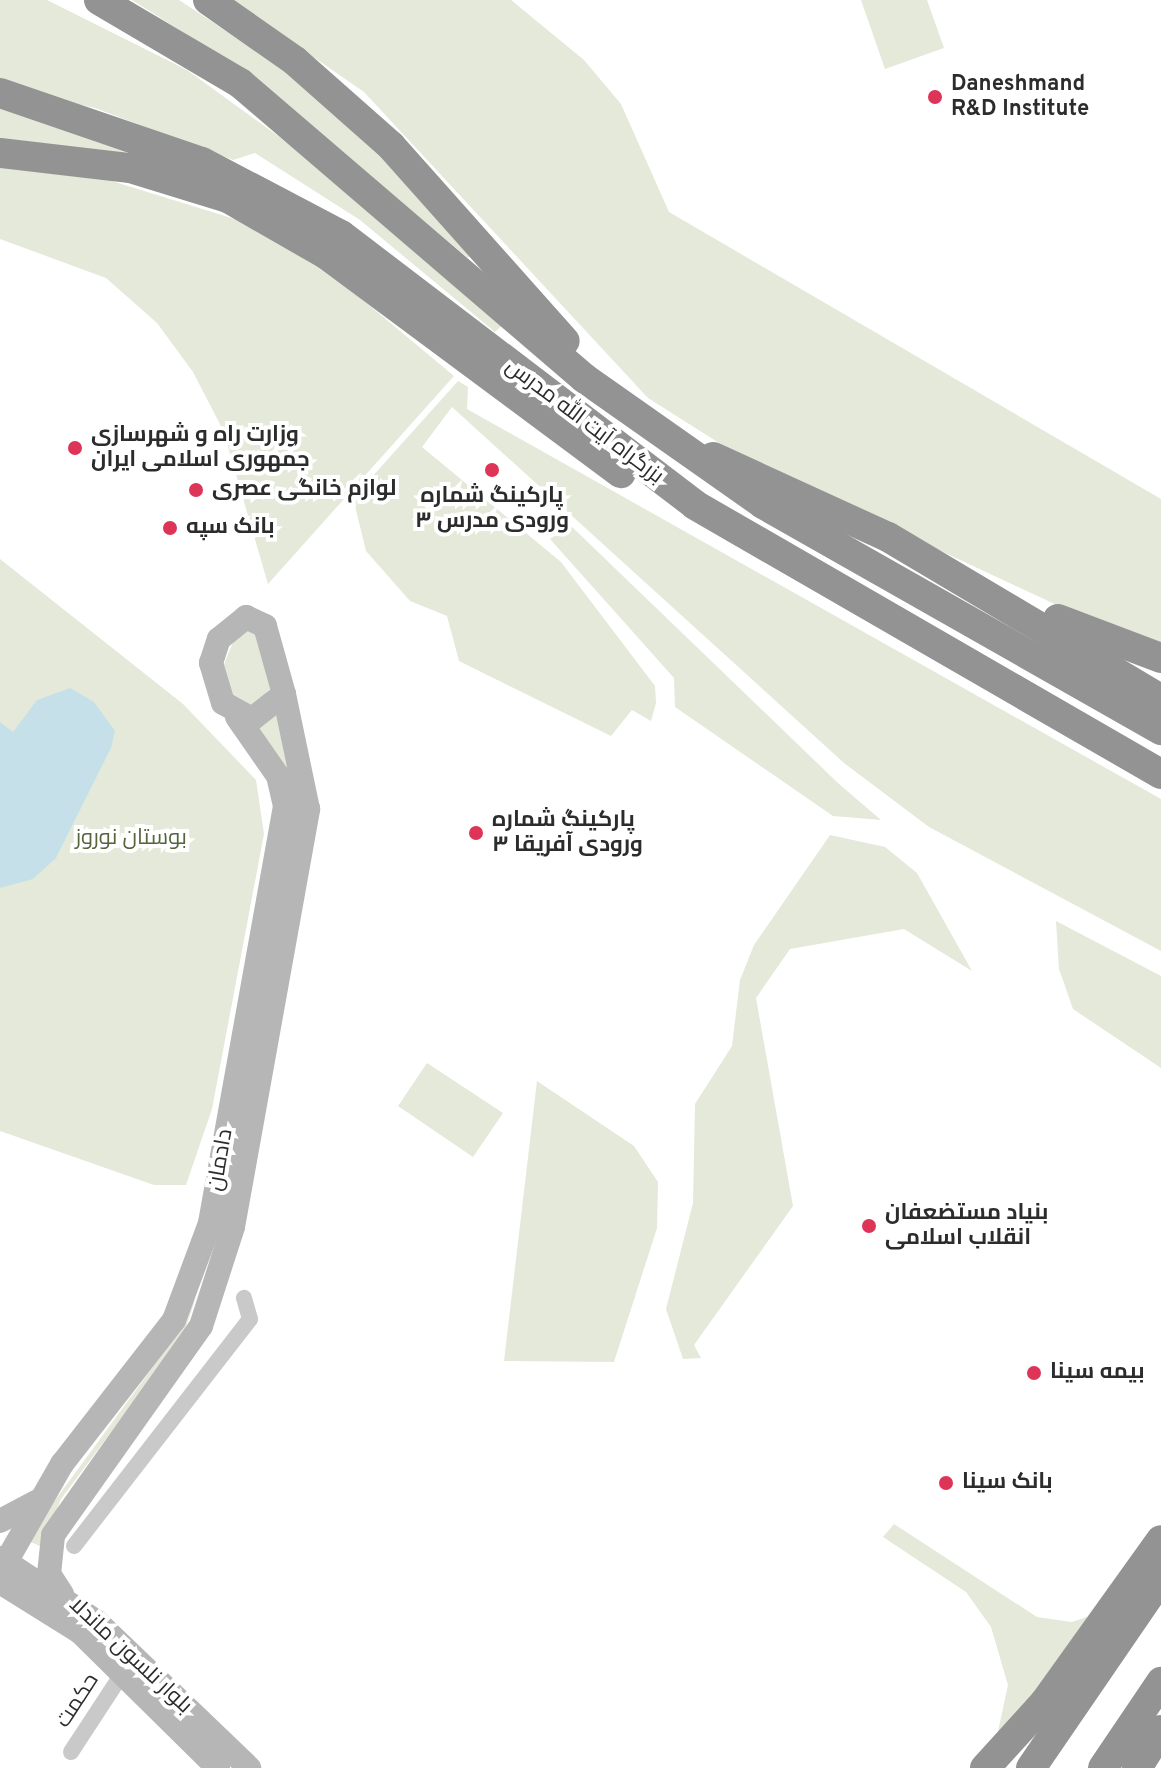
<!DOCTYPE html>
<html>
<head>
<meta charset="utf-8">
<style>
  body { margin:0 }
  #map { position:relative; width:1161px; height:1768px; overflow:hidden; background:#fff; font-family:Overpass,Cairo,sans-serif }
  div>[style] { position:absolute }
  .green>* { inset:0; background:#e4e9d9 }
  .water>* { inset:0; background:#c6e0e9 }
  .street>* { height:16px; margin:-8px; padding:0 8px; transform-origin:8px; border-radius:8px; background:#c9c9c9 }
  .secondary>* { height:24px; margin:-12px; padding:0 12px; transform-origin:12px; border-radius:12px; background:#b6b6b6 }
  .highway>* { height:30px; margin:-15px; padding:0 15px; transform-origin:15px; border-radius:15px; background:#939393 }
  .dots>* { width:22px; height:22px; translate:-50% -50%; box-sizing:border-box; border:4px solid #fff; border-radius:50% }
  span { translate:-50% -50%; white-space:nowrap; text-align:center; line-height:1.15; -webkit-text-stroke:8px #fff; paint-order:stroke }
  .poi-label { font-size:22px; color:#2c2c2c; font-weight:700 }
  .left { translate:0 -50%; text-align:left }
  .street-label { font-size:22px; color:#2c2c2c }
  .park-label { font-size:22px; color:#54653c }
</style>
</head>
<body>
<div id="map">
  <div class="green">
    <div style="clip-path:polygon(0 0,47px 0,187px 70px,325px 170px,505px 323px,495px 332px,360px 220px,255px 153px,233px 160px,95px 108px,0 86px)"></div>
    <div style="clip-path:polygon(132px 0,179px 0,274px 63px,357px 127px,473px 251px,468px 258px,247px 72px)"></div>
    <div style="clip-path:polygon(231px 0,511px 0,584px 60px,621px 104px,669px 212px,1161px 499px,1161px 646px,1089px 620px,746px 460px,648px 398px,364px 92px)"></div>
    <div style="clip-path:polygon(861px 0,927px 0,944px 48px,885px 69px)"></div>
    <div style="clip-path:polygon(0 107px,154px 158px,0 141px)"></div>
    <div style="clip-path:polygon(0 160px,60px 165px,238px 220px,321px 265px,454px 376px,268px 584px,223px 430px,193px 372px,157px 323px,106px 278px,0 239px)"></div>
    <div style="clip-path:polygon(458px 381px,468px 387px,467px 409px,1161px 799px,1161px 951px,929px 827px,844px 763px,452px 407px,422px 447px,561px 562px,655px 686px,656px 703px,651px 721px,632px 710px,611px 736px,459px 661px,447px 616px,410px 601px,366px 551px,353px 498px)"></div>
    <div style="clip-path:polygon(570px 525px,839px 784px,881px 820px,833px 816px,675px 707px,674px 678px,550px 539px)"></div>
    <div style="clip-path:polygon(0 559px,183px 704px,256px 780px,264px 834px,212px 1109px,186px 1185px,154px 1185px,0 1131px)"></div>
    <div style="clip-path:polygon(239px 627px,259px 630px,271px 688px,252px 707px,238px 706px,219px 677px)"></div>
    <div style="clip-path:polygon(278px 715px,299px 803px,290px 850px,249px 726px)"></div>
    <div style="clip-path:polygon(830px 835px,885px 847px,917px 873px,972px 971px,904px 929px,790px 949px,756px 998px,793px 1206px,694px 1345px,701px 1358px,683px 1359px,666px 1309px,693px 1203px,695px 1104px,732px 1046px,740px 980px,754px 945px)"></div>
    <div style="clip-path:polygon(1056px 921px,1161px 976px,1161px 1068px,1073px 1009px,1059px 969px)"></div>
    <div style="clip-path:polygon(427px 1063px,503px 1113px,473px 1157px,398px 1106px)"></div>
    <div style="clip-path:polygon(537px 1081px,634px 1146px,658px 1182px,657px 1228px,614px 1362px,504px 1361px)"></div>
    <div style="clip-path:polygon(196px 1297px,183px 1336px,61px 1499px,42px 1547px,26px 1540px,177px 1334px)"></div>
    <div style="clip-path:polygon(894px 1524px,1037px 1617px,1072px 1622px,1096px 1614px,1033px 1705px,997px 1736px,1008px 1685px,991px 1627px,966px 1592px,883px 1537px)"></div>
  </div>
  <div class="water">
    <div style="clip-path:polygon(70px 688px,94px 702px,115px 731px,111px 748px,56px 858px,33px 879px,0 888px,0 722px,13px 732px,37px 700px)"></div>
  </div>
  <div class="street">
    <div style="left:74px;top:1546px;width:287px;rotate:-52.2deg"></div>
    <div style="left:250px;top:1319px;width:22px;rotate:-106deg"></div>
    <div style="left:71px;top:1752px;width:93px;rotate:-56.8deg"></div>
  </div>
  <div class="secondary">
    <div style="left:246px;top:617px;width:21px;rotate:25deg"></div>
    <div style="left:265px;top:626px;width:71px;rotate:74.4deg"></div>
    <div style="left:284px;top:694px;width:41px;rotate:142deg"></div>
    <div style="left:252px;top:719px;width:33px;rotate:-151deg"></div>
    <div style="left:223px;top:703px;width:42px;rotate:-106.7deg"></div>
    <div style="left:211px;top:663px;width:25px;rotate:-72deg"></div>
    <div style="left:219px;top:639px;width:35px;rotate:-39deg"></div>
    <div style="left:0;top:1521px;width:41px;rotate:-27.8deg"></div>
    <div style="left:0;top:1558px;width:116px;rotate:33.4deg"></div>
    <div style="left:97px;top:1622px;width:211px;rotate:43.8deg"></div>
    <div style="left:6px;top:1562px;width:113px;rotate:-60.3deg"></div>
    <div style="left:62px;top:1464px;width:182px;rotate:-52.1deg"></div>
    <div style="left:174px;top:1320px;width:103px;rotate:-69.6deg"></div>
    <div style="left:210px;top:1223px;width:424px;rotate:-79.8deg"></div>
    <div style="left:285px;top:806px;width:31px;rotate:-103deg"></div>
    <div style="left:278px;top:776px;width:72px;rotate:-124.8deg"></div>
    <div style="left:0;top:1582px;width:94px;rotate:32deg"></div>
    <div style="left:80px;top:1632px;width:194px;rotate:44.6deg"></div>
    <div style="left:62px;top:1594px;width:24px;rotate:-123deg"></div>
    <div style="left:49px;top:1574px;width:39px;rotate:-84deg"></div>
    <div style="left:53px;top:1535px;width:256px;rotate:-54.7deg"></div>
    <div style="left:201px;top:1326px;width:104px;rotate:-72.1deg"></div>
    <div style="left:233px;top:1227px;width:425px;rotate:-79.8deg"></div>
    <div style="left:308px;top:809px;width:117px;rotate:-101.8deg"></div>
  </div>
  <div class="highway">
    <div style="left:99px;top:0;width:164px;rotate:30.5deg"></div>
    <div style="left:240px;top:83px;width:453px;rotate:40.6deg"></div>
    <div style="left:584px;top:378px;width:219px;rotate:35.1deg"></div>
    <div style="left:763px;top:504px;width:458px;rotate:29.6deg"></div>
    <div style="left:208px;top:0;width:106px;rotate:35deg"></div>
    <div style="left:295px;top:61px;width:128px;rotate:41.5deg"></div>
    <div style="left:391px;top:146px;width:261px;rotate:48.3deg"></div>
    <div style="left:0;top:93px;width:213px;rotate:18.9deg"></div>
    <div style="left:202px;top:162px;width:157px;rotate:27.7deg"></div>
    <div style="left:341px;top:235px;width:445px;rotate:37.3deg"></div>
    <div style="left:695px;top:505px;width:538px;rotate:30deg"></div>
    <div style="left:0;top:153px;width:131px;rotate:6.6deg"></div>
    <div style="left:130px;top:168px;width:102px;rotate:17deg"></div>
    <div style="left:228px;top:198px;width:114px;rotate:29.9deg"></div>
    <div style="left:327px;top:255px;width:366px;rotate:36.6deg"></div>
    <div style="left:713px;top:457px;width:192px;rotate:24.6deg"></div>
    <div style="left:888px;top:537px;width:317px;rotate:30.7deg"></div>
    <div style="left:1058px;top:619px;width:110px;rotate:20.7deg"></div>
    <div style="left:985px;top:1768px;width:89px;rotate:-47.7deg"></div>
    <div style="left:1045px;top:1702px;width:199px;rotate:-54.4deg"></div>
    <div style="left:1031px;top:1768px;width:230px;rotate:-55.6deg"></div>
    <div style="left:1103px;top:1768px;width:104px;rotate:-56deg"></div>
    <div style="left:1137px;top:1768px;width:45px;rotate:-57.7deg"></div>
  </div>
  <div class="dots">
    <div style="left:935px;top:97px;background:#dd3457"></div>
    <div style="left:75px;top:448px;background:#dd3457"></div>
    <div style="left:492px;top:470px;background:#dd3457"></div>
    <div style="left:196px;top:490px;background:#dd3457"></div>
    <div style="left:170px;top:528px;background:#dd3457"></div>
    <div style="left:476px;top:833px;background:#dd3457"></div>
    <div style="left:869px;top:1226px;background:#dd3457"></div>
    <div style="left:1034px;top:1373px;background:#dd3457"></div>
    <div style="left:946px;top:1483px;background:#dd3457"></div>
  </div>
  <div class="poi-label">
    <span class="left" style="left:951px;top:97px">Daneshmand<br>R&amp;D Institute</span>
    <span class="left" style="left:91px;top:448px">وزارت راه و شهرسازی<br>جمهوری اسلامی ایران</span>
    <span class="left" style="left:212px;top:490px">لوازم خانگی عصری</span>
    <span style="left:492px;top:509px">پارکینگ شماره<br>۳ ورودی مدرس</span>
    <span class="left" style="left:186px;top:528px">بانک سپه</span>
    <span class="left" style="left:492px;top:833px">پارکینگ شماره<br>۳ ورودی آفریقا</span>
    <span class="left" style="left:885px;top:1226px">بنیاد مستضعفان<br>انقلاب اسلامی</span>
    <span class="left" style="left:1050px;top:1373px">بیمه سینا</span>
    <span class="left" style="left:962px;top:1483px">بانک سینا</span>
  </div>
  <div class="street-label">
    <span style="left:584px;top:422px;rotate:37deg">بزرگراه آیت الله مدرس</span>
    <span style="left:221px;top:1160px;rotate:-80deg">دادمان</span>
    <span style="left:130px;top:1656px;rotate:43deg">بلوار نلسون ماندلا</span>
    <span style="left:78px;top:1701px;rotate:-57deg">حکمت</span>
  </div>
  <div class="park-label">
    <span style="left:131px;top:839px">بوستان نوروز</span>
  </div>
</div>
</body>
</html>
